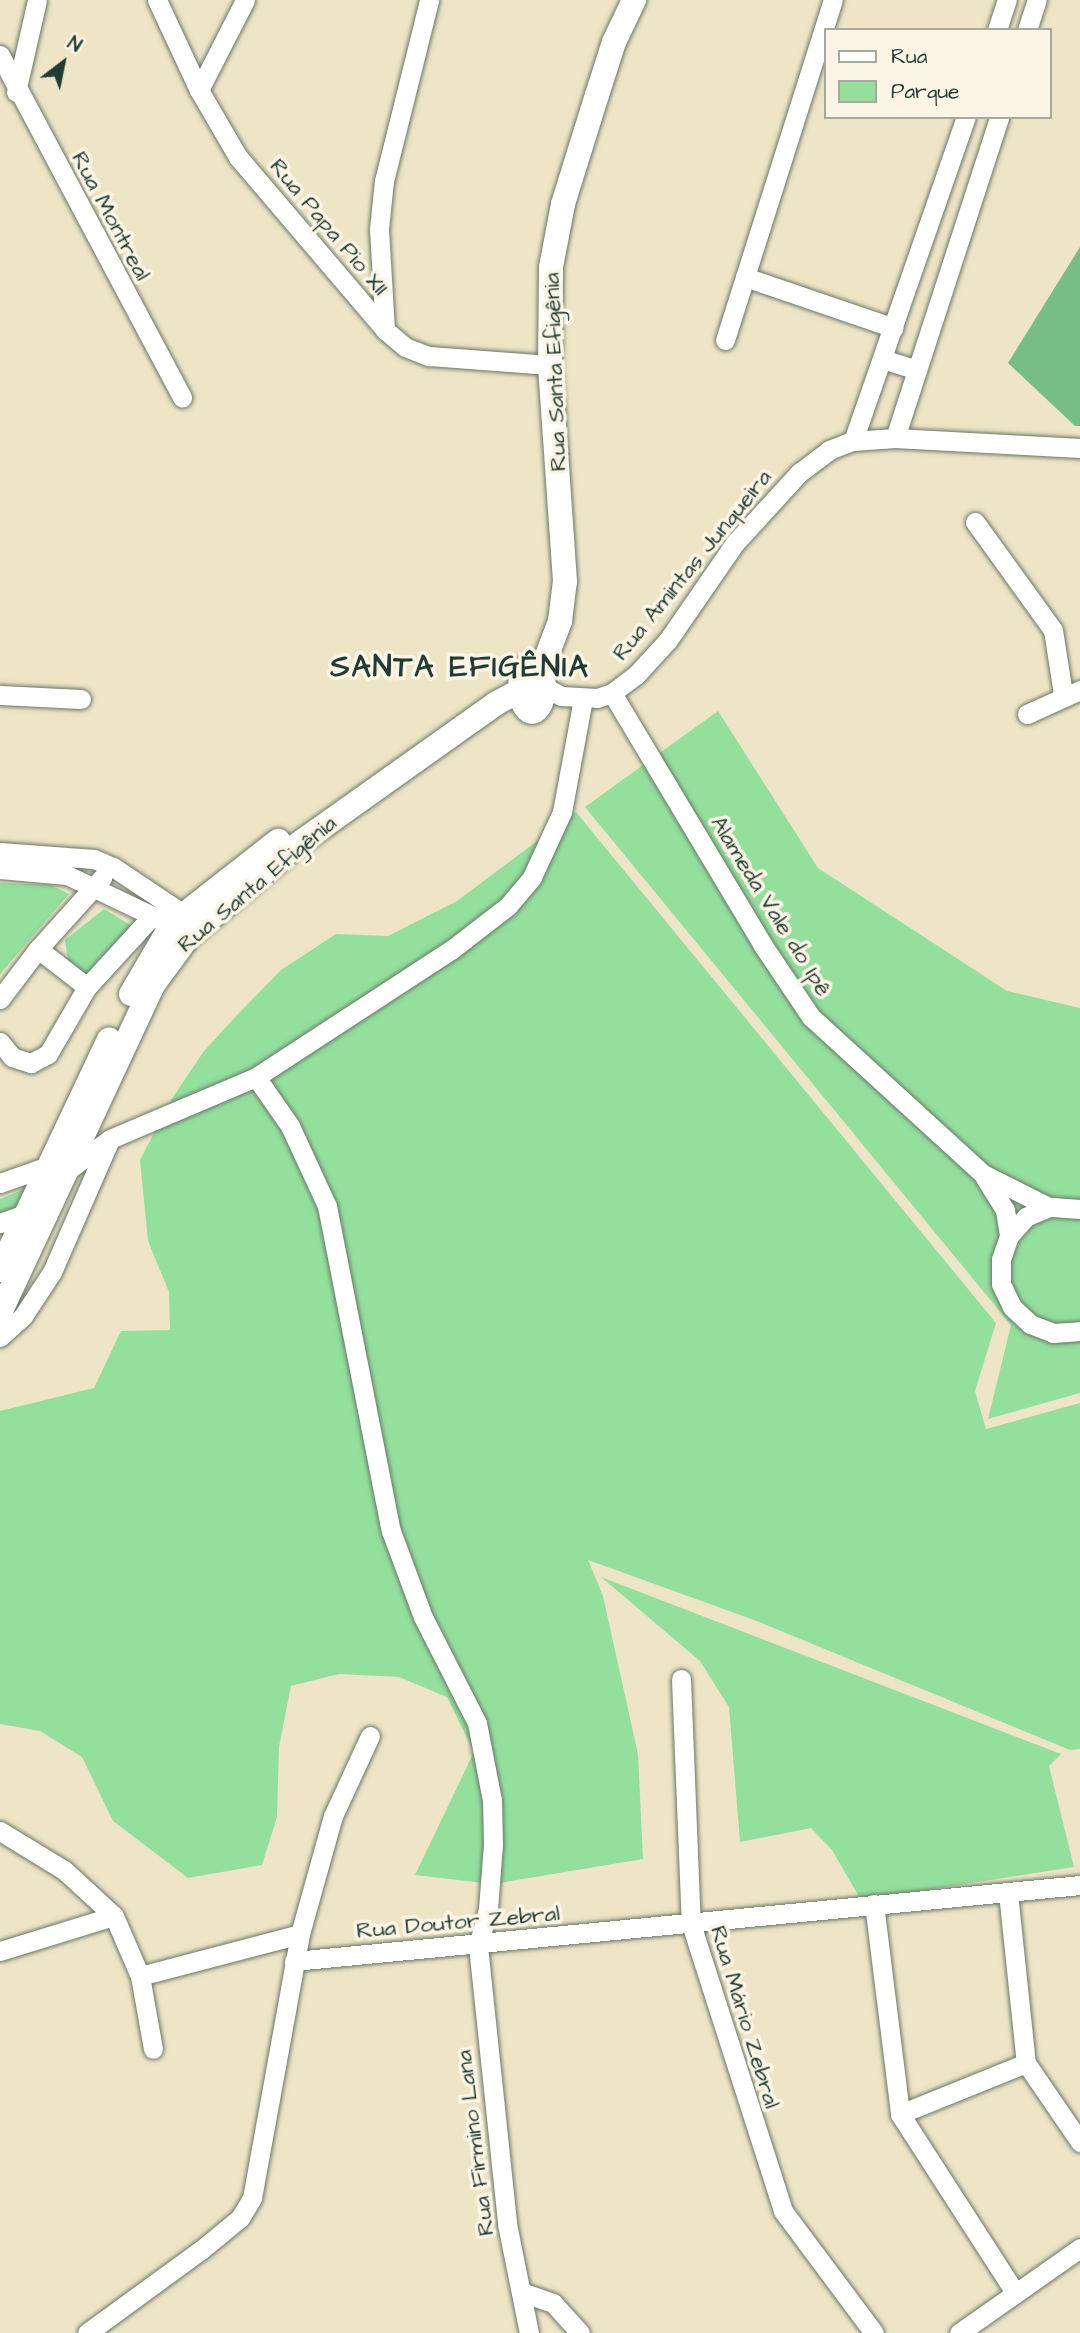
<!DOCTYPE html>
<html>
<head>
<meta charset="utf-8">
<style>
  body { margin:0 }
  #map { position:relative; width:1080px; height:2333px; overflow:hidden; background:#eee5c6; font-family:"Architects Daughter",sans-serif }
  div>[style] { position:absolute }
  .green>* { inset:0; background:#93e09d }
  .forest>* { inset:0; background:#76be84 }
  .roads { filter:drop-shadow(0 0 2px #677867) drop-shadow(0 0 2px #677867) }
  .minor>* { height:19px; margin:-9.5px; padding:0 9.5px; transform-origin:9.5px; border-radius:9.5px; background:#fff }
  .major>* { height:24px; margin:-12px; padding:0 12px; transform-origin:12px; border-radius:12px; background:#fff }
  .major>.ring { margin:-12px; padding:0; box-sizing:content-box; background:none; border:24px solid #fff; border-radius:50% }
  span { translate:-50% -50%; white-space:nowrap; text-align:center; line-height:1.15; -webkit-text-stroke:7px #fcf5e5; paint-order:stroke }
  .street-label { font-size:23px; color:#1f3d34 }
  .district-label { font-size:30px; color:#1f3d34; font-weight:700; letter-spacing:2px }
  .legend { position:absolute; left:824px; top:28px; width:228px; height:91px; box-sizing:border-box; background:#fcf5e5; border:2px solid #a4ab9e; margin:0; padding:9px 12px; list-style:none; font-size:21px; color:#1f3d34 }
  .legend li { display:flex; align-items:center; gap:14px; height:35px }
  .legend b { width:35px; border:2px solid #a4ab9e }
  .north { position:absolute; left:28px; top:28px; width:70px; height:70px; -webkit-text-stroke:5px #fcf5e5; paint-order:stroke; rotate:32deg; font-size:19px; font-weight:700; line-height:28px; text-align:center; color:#1f3d34 }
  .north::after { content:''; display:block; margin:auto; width:24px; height:32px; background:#1f3d34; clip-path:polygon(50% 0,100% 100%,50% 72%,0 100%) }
</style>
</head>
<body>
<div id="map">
  <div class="green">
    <div style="clip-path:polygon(718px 711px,818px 868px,1007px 991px,1080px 1008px,1080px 1393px,988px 1419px,1011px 1325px,585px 807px)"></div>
    <div style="clip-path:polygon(576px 812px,996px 1323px,975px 1391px,986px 1429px,1080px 1403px,1080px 1749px,1070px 1750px,754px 1620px,588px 1560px,603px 1596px,638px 1754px,643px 1859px,493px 1884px,415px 1875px,474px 1752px,447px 1697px,399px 1677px,339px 1674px,291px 1686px,279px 1747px,277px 1817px,262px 1865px,188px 1878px,113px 1821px,82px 1757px,40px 1731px,0 1724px,0 1411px,94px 1388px,121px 1331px,170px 1330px,169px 1292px,148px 1241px,140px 1160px,171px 1100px,204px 1051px,238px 1014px,281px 970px,336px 934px,388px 936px,457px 901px)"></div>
    <div style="clip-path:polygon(0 883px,51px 885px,69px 894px,0 974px)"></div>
    <div style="clip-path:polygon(104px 909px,137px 929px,88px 975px,69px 968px,65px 940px)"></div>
    <div style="clip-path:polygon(32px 1186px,23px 1207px,0 1215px,0 1199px)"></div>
    <div style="clip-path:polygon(601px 1577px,1061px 1754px,1049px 1766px,1074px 1867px,861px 1900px,832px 1850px,811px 1828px,740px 1842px,729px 1707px,700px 1661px)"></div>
  </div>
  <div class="forest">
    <div style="clip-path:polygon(1080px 247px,1080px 426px,1075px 426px,1008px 363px)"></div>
  </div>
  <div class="roads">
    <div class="minor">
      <div style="left:157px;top:0;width:99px;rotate:65deg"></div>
      <div style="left:199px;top:90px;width:78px;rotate:59.8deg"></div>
      <div style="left:238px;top:157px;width:227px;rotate:49.6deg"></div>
      <div style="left:385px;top:330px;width:26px;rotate:40deg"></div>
      <div style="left:405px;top:347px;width:26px;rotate:21deg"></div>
      <div style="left:429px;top:356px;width:121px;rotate:4.3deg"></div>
      <div style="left:997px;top:30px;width:32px;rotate:-72deg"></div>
      <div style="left:1027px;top:30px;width:32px;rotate:-72deg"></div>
      <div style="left:0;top:55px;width:388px;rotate:62deg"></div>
      <div style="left:199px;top:90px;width:101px;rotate:-62.9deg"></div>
      <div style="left:16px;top:92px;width:94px;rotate:-77.1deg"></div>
      <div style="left:745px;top:277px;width:157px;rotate:18.9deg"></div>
      <div style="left:385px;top:330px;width:101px;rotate:-93.4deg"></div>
      <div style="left:379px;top:229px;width:48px;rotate:-84.1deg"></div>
      <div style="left:384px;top:181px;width:187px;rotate:-76deg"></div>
      <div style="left:725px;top:340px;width:357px;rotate:-72.4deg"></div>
      <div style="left:882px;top:359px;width:37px;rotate:17deg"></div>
      <div style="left:895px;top:438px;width:337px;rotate:-72deg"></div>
      <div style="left:853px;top:441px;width:343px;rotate:-70.8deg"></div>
      <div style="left:975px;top:522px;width:133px;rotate:54.2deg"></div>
      <div style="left:1053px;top:630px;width:65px;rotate:81.1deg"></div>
      <div style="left:535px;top:682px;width:30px;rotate:28deg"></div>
      <div style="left:561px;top:696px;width:36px;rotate:3deg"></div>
      <div style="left:597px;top:698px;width:16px;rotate:-18deg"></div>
      <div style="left:612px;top:693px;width:30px;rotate:-37deg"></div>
      <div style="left:636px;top:675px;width:47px;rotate:-47.6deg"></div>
      <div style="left:668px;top:640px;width:118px;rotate:-55.4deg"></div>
      <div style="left:735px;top:543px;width:95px;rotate:-47.6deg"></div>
      <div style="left:799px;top:473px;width:38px;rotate:-37deg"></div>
      <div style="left:829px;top:450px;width:26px;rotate:-21deg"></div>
      <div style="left:853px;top:441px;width:42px;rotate:-4.1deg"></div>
      <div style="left:895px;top:438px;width:185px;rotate:3.1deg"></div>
      <div style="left:612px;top:693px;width:292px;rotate:59.1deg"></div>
      <div style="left:762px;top:944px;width:88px;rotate:56.1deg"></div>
      <div style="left:811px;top:1017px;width:233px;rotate:42.4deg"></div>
      <div style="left:983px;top:1174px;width:74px;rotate:26.6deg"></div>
      <div style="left:0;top:695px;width:81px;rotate:2.8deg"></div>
      <div style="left:1027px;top:714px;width:58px;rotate:-24.4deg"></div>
      <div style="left:0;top:852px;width:94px;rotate:4.3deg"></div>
      <div style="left:94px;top:859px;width:21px;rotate:23deg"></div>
      <div style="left:113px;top:867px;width:97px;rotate:33.7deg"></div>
      <div style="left:0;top:869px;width:67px;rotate:5.1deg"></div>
      <div style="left:67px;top:875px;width:106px;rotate:25.6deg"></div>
      <div style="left:38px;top:949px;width:62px;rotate:37.8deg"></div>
      <div style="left:0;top:999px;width:63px;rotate:-52.8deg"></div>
      <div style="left:38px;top:949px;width:96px;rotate:-48deg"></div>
      <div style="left:0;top:1042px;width:19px;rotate:51deg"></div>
      <div style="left:12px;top:1057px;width:20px;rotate:18deg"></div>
      <div style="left:31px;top:1063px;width:19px;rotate:-28deg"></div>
      <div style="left:48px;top:1054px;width:78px;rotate:-59.8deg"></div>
      <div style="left:87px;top:987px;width:96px;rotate:-47.5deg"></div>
      <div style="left:256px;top:1077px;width:60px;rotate:55.2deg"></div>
      <div style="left:290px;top:1126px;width:88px;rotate:65.2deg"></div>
      <div style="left:327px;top:1206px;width:331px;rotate:78.9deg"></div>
      <div style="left:391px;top:1531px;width:92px;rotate:69.6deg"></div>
      <div style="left:423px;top:1617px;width:119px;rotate:63deg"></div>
      <div style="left:477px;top:1723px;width:78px;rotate:79deg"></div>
      <div style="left:492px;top:1800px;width:44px;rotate:88.7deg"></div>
      <div style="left:493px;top:1844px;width:65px;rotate:94.4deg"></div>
      <div style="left:488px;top:1909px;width:38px;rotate:105deg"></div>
      <div style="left:478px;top:1946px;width:280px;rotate:84deg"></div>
      <div style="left:507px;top:2224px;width:111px;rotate:78.6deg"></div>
      <div style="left:68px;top:1170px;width:52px;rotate:-36.4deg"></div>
      <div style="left:110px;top:1139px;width:159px;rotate:-23deg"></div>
      <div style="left:256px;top:1077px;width:233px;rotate:-33.1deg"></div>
      <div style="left:451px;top:950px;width:72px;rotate:-37.7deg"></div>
      <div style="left:508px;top:906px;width:38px;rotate:-50deg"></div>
      <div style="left:532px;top:877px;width:72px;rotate:-65.2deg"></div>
      <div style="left:562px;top:812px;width:115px;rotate:-79.5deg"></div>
      <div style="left:985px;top:1178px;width:38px;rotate:58deg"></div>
      <div style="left:1005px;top:1210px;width:26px;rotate:81deg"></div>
      <div style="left:0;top:1183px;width:51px;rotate:-19.5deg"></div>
      <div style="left:1080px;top:1209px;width:31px;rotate:-176deg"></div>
      <div style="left:1049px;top:1207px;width:25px;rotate:157deg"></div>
      <div style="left:1026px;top:1217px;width:25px;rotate:132deg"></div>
      <div style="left:1009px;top:1236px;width:24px;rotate:109deg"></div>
      <div style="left:1001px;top:1259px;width:25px;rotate:90deg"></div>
      <div style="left:1001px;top:1284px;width:25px;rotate:64deg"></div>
      <div style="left:1012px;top:1307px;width:25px;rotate:43deg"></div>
      <div style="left:1030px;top:1324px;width:25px;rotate:21deg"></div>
      <div style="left:1053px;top:1333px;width:27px;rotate:-4deg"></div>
      <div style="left:0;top:1223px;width:37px;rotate:-20deg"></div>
      <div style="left:0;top:1337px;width:31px;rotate:-42deg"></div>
      <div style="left:23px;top:1316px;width:53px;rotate:-56.6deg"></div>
      <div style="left:52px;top:1272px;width:145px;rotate:-66.4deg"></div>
      <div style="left:681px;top:1679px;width:245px;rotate:87.7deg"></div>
      <div style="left:691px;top:1924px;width:301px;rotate:72.2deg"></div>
      <div style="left:783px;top:2211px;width:152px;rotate:53.3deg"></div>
      <div style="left:0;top:1831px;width:75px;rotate:31.4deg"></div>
      <div style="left:64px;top:1870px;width:68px;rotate:42.6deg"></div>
      <div style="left:114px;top:1916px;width:65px;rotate:66.6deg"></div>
      <div style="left:140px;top:1976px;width:74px;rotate:79.9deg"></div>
      <div style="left:1008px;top:1893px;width:171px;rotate:84deg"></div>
      <div style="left:1026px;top:2063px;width:96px;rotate:55.6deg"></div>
      <div style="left:874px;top:1904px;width:212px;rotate:82.9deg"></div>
      <div style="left:900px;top:2114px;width:211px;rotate:57.2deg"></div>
      <div style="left:0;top:1951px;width:119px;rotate:-17.1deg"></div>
      <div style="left:294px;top:1961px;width:790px;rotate:-5.52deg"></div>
      <div style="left:140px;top:1976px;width:165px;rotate:-14.7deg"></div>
      <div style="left:900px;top:2114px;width:136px;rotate:-22deg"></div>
      <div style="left:521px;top:2292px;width:34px;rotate:19deg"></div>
      <div style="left:553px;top:2303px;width:40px;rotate:48deg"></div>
      <div style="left:87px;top:2333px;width:141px;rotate:-36.1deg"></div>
      <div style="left:201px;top:2250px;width:50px;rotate:-39.4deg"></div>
      <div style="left:240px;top:2218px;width:23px;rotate:-59deg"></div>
      <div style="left:252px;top:2198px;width:268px;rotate:-79.7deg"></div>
      <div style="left:300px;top:1934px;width:123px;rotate:-74.4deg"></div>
      <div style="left:333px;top:1816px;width:88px;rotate:-65.2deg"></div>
      <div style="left:959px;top:2333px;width:148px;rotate:-35.1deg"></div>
    </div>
    <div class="major">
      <div class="ring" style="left:520px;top:664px;width:-4px;height:-4px"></div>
      <div style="left:540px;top:674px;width:57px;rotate:-69.3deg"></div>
      <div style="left:560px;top:621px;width:40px;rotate:-82.9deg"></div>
      <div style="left:565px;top:581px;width:217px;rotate:-94deg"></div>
      <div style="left:550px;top:365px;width:98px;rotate:-89.4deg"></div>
      <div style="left:551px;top:267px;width:64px;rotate:-79.2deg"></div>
      <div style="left:563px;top:204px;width:114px;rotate:-72.7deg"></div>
      <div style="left:597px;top:95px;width:56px;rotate:-72.2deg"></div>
      <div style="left:614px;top:42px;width:47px;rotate:-64.5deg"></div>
      <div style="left:131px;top:994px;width:81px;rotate:-59.6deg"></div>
      <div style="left:172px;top:924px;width:135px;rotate:-38.1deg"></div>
      <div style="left:0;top:1270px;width:255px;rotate:-64.7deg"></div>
      <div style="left:0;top:1313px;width:362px;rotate:-65deg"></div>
      <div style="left:153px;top:985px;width:59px;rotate:-53.9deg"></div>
      <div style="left:188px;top:937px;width:139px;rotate:-40.3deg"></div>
      <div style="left:294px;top:847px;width:247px;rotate:-35.4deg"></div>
      <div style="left:495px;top:704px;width:42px;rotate:-28.4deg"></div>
    </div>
  </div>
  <div class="street-label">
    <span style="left:111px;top:216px;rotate:62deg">Rua Montreal</span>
    <span style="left:329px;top:227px;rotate:50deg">Rua Papa Pio XII</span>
    <span style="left:555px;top:372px;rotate:-92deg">Rua Santa Efigênia</span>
    <span style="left:692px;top:565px;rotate:-51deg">Rua Amintas Junqueira</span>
    <span style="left:257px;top:884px;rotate:-40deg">Rua Santa Efigênia</span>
    <span style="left:771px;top:906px;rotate:58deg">Alameda Vale do Ipê</span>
    <span style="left:458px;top:1922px;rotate:-5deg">Rua Doutor Zebral</span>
    <span style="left:745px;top:2017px;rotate:73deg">Rua Mário Zebral</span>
    <span style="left:475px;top:2143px;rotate:-97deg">Rua Firmino Lana</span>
  </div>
  <div class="district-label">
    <span style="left:460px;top:667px">SANTA EFIGÊNIA</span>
  </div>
  <ul class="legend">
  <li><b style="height:9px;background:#fff"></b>Rua</li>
  <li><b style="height:19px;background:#93e09d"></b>Parque</li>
  </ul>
  <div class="north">N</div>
</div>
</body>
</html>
